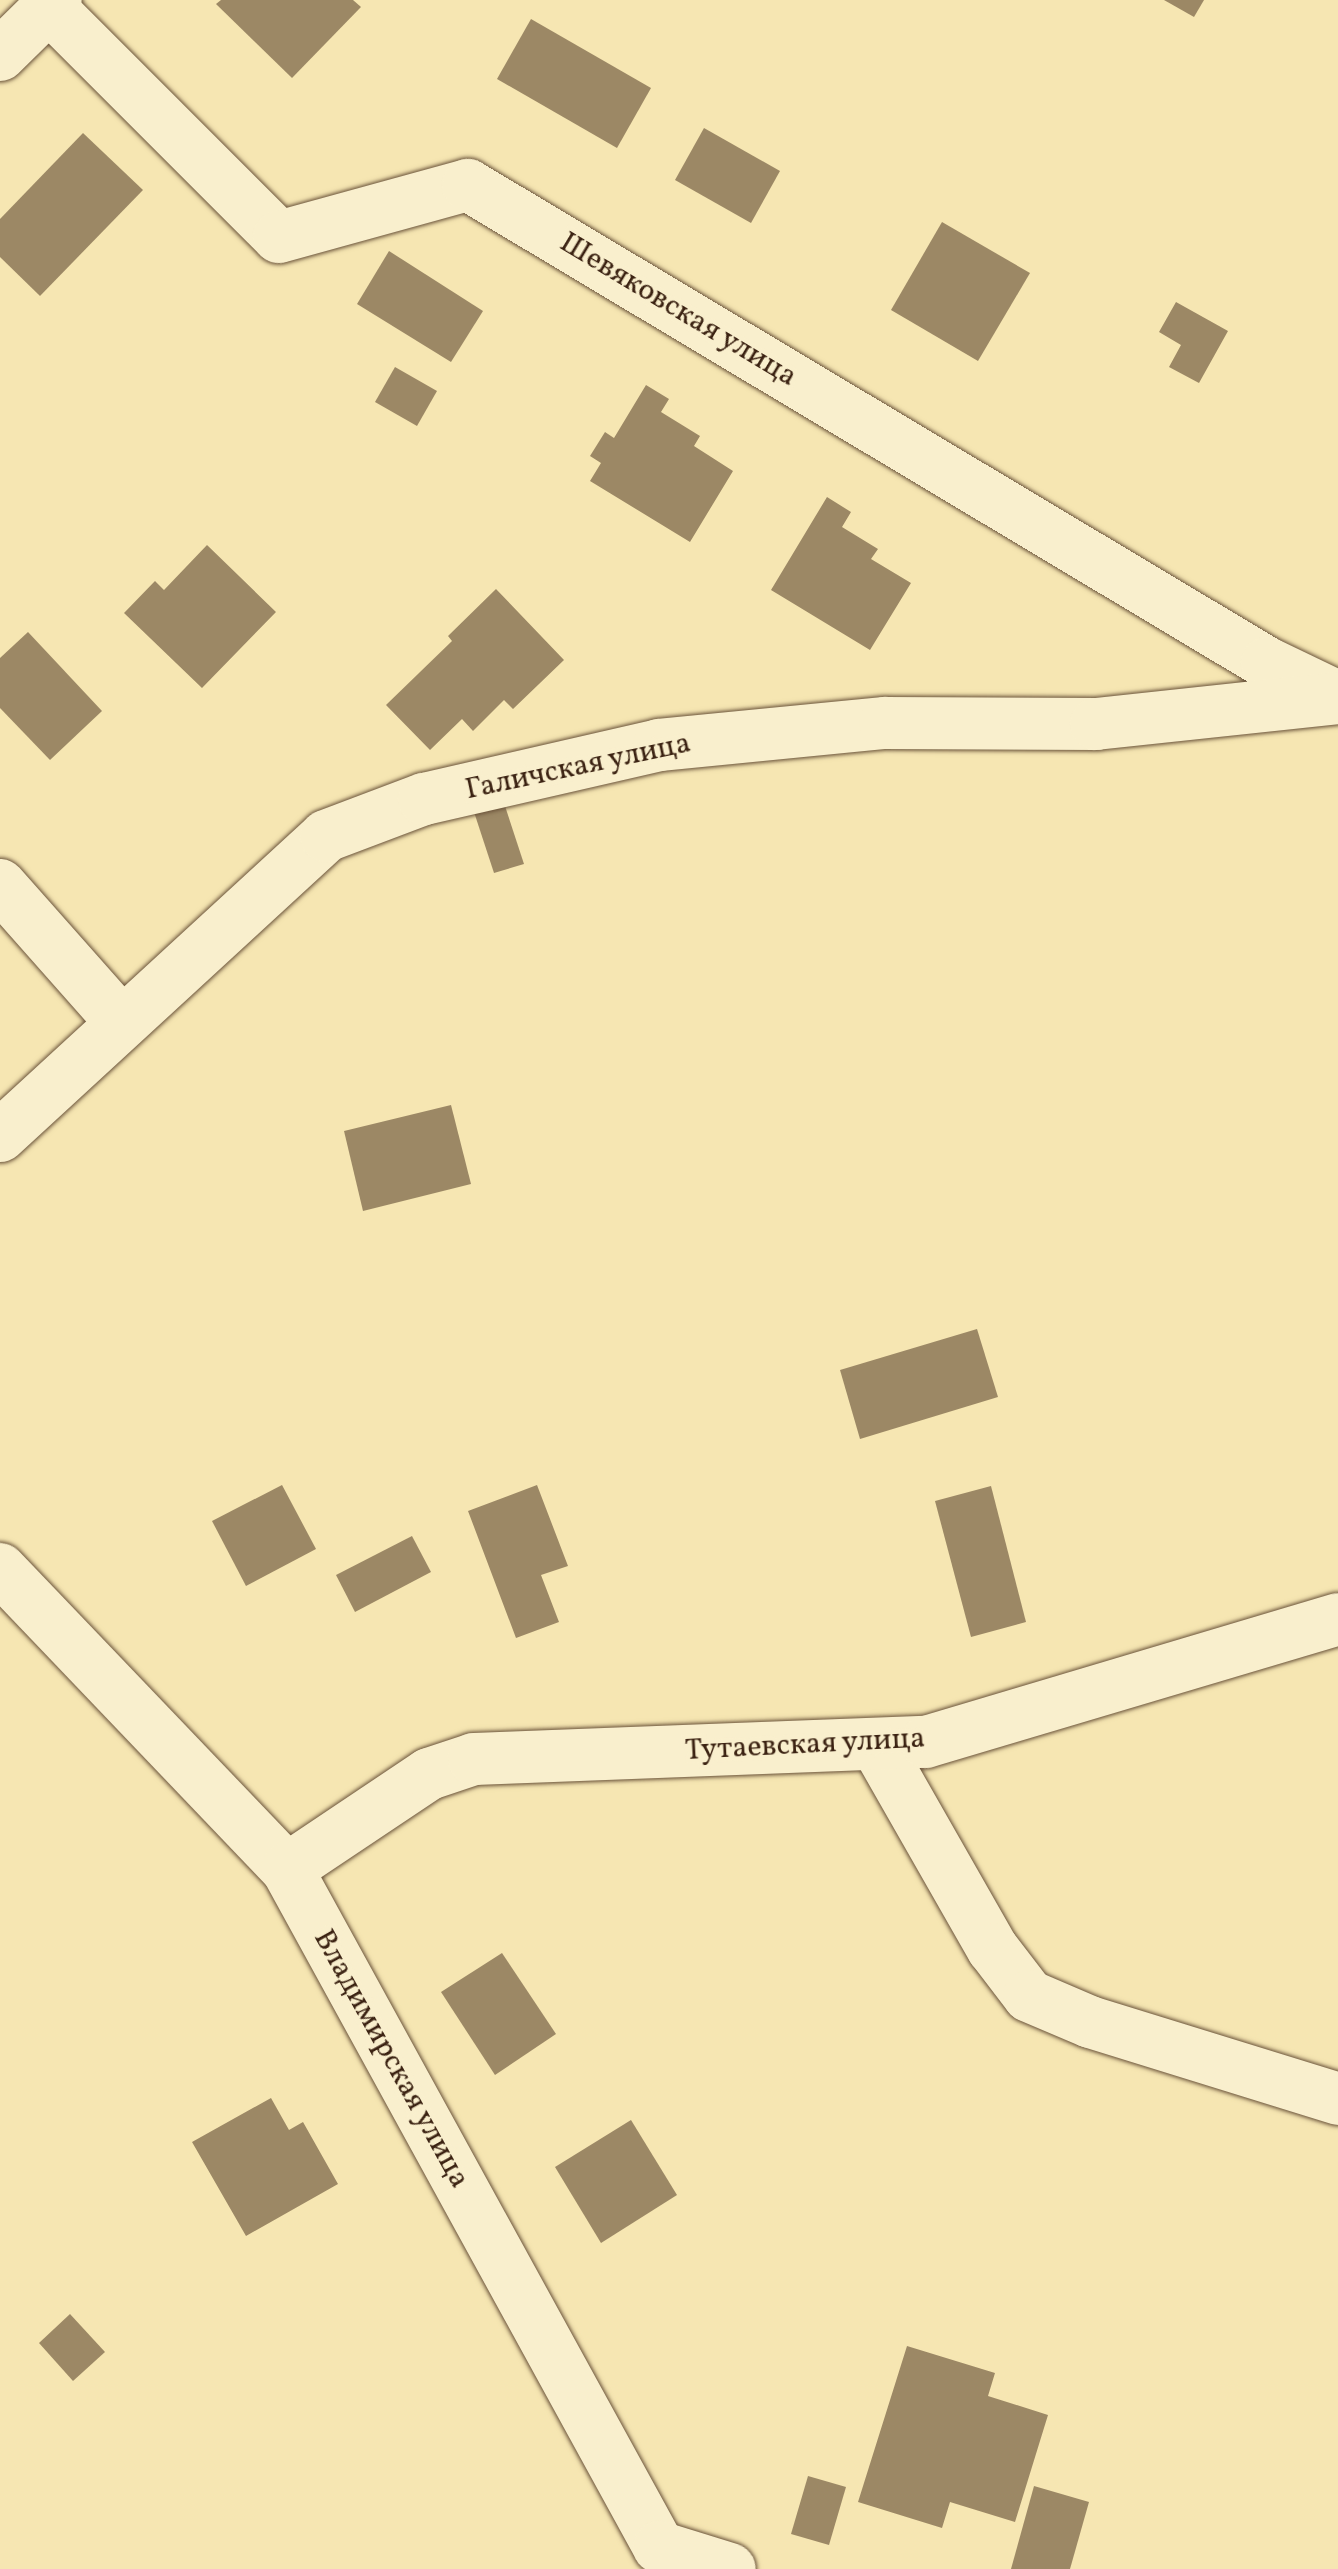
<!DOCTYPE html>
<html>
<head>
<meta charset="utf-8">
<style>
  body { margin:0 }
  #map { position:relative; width:1338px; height:2569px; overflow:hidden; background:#f6e6b2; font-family:Vollkorn,serif }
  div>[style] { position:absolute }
  .building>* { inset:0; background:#9c8865 }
  .roads { filter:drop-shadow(0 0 2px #6a533a) drop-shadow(0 0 2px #6a533a) }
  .street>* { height:52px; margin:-26px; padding:0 26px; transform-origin:26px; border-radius:26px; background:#f9efcd }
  span { translate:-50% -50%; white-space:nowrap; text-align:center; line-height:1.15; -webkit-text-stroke:9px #f9efcd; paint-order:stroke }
  .street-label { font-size:30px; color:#3b2212 }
</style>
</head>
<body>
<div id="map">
  <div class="building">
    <div style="clip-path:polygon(221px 0,353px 0,361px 7px,292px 78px,216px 4px)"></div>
    <div style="clip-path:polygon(1164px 0,1204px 0,1194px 17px)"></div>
    <div style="clip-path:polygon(531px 19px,651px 88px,617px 148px,497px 79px)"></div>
    <div style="clip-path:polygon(704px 128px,780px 171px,751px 223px,675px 180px)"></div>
    <div style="clip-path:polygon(83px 133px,143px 190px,40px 296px,0 257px,0 219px)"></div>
    <div style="clip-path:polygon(942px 222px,1030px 273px,978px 361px,891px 310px)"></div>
    <div style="clip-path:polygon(389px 251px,483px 311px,451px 362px,357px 304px)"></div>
    <div style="clip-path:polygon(1176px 302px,1228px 331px,1199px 383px,1169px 367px,1181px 345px,1159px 332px)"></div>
    <div style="clip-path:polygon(395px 367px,437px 391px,417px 426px,375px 402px)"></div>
    <div style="clip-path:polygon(646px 385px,669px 399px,661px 412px,700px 436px,694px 446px,733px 471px,690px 542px,590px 481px,601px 463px,590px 456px,605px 432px,614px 438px)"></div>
    <div style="clip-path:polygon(827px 497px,851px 512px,842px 527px,878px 549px,871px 559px,911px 583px,870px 650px,771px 590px)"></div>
    <div style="clip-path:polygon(207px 545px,276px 612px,202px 688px,124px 613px,155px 581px,164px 590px)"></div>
    <div style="clip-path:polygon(496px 589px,564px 660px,513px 709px,504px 700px,473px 731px,462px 719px,430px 750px,386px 705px,452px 641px,448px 636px)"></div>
    <div style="clip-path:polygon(28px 632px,102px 711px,50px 760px,0 708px,0 658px)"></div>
    <div style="clip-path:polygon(503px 800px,524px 864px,494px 873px,473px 809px)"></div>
    <div style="clip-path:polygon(451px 1105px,471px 1184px,363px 1211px,344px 1131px)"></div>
    <div style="clip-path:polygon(977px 1329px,998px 1397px,860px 1439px,840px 1370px)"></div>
    <div style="clip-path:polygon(282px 1485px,316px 1549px,246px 1586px,212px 1521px)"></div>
    <div style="clip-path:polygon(537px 1485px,568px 1566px,541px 1575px,559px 1622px,516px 1638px,468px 1511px)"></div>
    <div style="clip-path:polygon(991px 1486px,1026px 1622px,971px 1637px,935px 1501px)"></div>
    <div style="clip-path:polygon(412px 1536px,431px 1572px,355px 1612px,336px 1575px)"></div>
    <div style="clip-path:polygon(502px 1953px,556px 2034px,495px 2075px,441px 1992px)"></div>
    <div style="clip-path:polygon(271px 2098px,289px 2130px,303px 2122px,338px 2184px,246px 2236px,192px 2142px)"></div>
    <div style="clip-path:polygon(631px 2120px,677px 2195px,601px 2243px,555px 2167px)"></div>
    <div style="clip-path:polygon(70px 2314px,105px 2352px,73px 2381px,39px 2343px)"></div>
    <div style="clip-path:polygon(907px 2346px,995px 2373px,988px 2396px,1048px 2415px,1015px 2522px,950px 2502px,942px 2528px,858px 2502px)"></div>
    <div style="clip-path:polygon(808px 2476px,846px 2487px,829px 2545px,791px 2534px)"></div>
    <div style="clip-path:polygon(1034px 2486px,1089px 2502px,1070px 2569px,1011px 2569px)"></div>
  </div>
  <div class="roads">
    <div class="street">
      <div style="left:49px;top:7px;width:325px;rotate:45deg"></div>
      <div style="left:279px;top:237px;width:196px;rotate:-15.4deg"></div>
      <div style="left:468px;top:185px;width:931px;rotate:30.89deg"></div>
      <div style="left:1267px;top:663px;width:79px;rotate:25.6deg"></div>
      <div style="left:0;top:55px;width:78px;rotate:-44.5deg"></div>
      <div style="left:0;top:885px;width:184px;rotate:48.5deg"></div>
      <div style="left:0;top:1136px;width:443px;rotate:-42.6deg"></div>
      <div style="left:326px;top:836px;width:105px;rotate:-20.7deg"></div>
      <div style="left:424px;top:799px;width:241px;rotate:-12.9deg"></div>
      <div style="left:659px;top:745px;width:227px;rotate:-5.6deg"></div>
      <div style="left:885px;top:723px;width:211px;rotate:0.3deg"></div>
      <div style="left:1096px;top:724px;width:243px;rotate:-6.1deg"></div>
      <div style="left:0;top:1569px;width:415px;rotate:46.3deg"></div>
      <div style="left:287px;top:1869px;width:773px;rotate:61.25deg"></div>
      <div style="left:659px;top:2547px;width:74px;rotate:17.2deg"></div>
      <div style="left:877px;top:1746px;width:234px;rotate:60.3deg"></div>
      <div style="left:993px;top:1949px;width:59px;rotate:52.5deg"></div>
      <div style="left:1029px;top:1996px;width:66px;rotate:23.1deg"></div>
      <div style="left:1090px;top:2022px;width:260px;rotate:17.2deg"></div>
      <div style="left:287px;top:1869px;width:171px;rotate:-33.8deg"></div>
      <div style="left:429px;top:1774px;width:47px;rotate:-18.4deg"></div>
      <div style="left:474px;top:1759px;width:452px;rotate:-2.2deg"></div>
      <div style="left:926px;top:1742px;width:430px;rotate:-16.6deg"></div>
    </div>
  </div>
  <div class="street-label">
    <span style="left:678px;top:310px;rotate:31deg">Шевяковская улица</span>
    <span style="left:578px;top:767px;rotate:-12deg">Галичская улица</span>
    <span style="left:805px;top:1745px;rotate:-3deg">Тутаевская улица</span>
    <span style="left:391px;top:2059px;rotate:61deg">Владимирская улица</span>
  </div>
</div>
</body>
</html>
